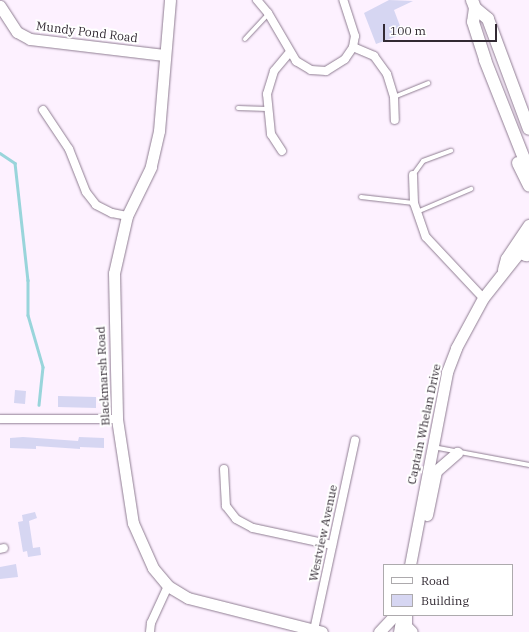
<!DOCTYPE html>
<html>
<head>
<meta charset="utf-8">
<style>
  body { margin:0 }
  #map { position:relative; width:529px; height:632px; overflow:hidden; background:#fdf1ff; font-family:"IBM Plex Serif",serif }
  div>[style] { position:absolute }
  .stream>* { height:2.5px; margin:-1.25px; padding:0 1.25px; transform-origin:1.25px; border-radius:1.25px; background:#99d5db }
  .building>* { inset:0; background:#d6d6f2 }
  .roads { filter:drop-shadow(0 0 1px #8f7d92) drop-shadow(0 0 1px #8f7d92) }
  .lane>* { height:4px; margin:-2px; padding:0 2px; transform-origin:2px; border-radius:2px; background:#fff }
  .street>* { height:8px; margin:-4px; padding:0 4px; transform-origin:4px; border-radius:4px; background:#fff }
  .secondary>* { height:11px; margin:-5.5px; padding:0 5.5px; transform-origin:5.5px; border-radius:5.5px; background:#fff }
  .primary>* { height:12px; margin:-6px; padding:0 6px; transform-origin:6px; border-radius:6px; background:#fff }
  span { translate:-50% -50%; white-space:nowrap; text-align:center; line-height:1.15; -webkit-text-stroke:4px #fff; paint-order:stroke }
  .street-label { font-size:12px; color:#322a33 }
  .legend { position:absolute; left:383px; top:564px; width:130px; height:52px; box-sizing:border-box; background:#fff; border:1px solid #adaaad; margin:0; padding:5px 7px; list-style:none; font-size:12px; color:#322a33 }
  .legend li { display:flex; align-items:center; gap:8px; height:20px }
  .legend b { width:20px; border:1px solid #adaaad }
  .scale { position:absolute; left:383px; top:24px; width:114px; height:18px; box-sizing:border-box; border:2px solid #322a33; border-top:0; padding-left:5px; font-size:12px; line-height:14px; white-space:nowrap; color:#322a33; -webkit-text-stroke:3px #fff; paint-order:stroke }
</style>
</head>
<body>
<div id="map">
  <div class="stream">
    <div style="left:0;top:153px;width:18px;rotate:34deg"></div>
    <div style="left:15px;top:163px;width:118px;rotate:83.7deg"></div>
    <div style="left:28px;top:280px;width:35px;rotate:90deg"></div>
    <div style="left:28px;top:315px;width:54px;rotate:73.9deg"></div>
    <div style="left:43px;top:367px;width:38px;rotate:96deg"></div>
  </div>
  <div class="building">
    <div style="clip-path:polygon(389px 0,413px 1px,394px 10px,403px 34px,376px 44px,364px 13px)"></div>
    <div style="clip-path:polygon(15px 390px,26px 391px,25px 404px,14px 403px)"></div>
    <div style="clip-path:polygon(58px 396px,96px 397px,96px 408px,58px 407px)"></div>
    <div style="clip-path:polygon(23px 437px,78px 441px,79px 437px,104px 438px,104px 448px,80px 447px,80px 449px,36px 446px,36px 449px,10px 448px,10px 438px)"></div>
    <div style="clip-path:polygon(35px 512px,37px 518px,29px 521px,33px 548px,40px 547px,41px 555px,28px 557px,27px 551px,23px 552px,18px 522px,23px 521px,22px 515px)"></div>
    <div style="clip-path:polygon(16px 564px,18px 577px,0 579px,0 567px)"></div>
  </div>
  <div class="roads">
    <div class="lane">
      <div style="left:245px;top:39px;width:34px;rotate:-47deg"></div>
      <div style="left:394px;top:97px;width:37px;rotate:-22deg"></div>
      <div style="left:238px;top:108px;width:29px;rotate:2deg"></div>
      <div style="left:413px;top:175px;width:17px;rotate:-54deg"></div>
      <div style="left:423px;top:161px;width:30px;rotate:-20deg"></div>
      <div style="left:361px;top:197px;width:53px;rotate:6.5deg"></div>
      <div style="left:417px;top:212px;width:59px;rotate:-23.1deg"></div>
      <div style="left:433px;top:447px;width:98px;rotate:10.6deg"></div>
    </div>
    <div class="street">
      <div style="left:257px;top:0;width:17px;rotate:50deg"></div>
      <div style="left:268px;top:13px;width:56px;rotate:59.7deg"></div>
      <div style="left:296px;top:61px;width:17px;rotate:31deg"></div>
      <div style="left:311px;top:70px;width:15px;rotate:4deg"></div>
      <div style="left:326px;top:71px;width:22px;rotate:-32deg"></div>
      <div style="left:345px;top:59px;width:14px;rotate:-56deg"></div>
      <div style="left:353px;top:47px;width:11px;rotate:-80deg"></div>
      <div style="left:355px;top:36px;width:38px;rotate:-108deg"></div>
      <div style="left:353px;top:47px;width:23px;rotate:23deg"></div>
      <div style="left:374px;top:56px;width:22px;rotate:54deg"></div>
      <div style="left:387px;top:74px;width:24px;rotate:73deg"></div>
      <div style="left:394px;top:97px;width:23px;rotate:88deg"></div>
      <div style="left:43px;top:110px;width:47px;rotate:56.3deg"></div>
      <div style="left:69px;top:149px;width:46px;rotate:68.4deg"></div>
      <div style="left:86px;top:192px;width:16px;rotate:52deg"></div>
      <div style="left:96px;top:205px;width:18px;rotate:27deg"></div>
      <div style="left:112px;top:213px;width:15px;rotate:11deg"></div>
      <div style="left:282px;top:151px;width:20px;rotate:-123deg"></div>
      <div style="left:271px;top:134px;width:40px;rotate:-95.7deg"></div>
      <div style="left:267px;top:94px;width:24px;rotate:-73deg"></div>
      <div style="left:274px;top:71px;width:23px;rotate:-50deg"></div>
      <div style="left:413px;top:175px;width:28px;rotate:88deg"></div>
      <div style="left:414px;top:203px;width:36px;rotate:71deg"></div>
      <div style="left:426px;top:237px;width:83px;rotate:46.9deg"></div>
      <div style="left:0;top:419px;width:117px"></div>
      <div style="left:224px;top:469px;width:37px;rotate:87deg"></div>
      <div style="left:226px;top:506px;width:16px;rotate:52deg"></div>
      <div style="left:236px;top:519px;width:19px;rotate:28deg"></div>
      <div style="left:253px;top:528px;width:81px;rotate:12.1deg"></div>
      <div style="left:0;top:549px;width:4px;rotate:-14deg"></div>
      <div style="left:314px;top:630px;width:194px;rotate:-77.8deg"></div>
      <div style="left:150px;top:632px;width:9px;rotate:-84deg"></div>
      <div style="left:151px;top:623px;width:41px;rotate:-65.3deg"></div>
    </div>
    <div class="secondary">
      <div style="left:170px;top:0;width:131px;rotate:94.8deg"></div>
      <div style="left:159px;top:131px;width:37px;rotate:103deg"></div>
      <div style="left:151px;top:167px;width:55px;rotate:116.1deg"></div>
      <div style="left:127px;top:216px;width:58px;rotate:102.8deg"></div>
      <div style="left:114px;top:273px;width:146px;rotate:88.8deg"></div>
      <div style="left:117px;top:419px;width:105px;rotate:81.3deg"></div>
      <div style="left:133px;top:523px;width:49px;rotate:66deg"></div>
      <div style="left:153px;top:568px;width:23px;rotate:50deg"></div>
      <div style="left:168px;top:586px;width:23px;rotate:31deg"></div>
      <div style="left:188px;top:598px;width:138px;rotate:14.2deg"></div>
      <div style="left:0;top:6px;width:31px;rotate:57deg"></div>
      <div style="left:17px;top:32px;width:15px;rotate:28deg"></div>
      <div style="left:30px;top:39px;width:135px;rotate:6.8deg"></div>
      <div style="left:427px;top:515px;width:45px;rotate:-78.4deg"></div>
      <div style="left:436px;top:471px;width:28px;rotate:-41deg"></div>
      <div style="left:410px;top:565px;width:197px;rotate:-79.1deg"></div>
      <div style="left:447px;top:372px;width:26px;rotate:-69deg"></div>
      <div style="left:456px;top:348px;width:57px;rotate:-61.6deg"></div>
      <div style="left:483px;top:298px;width:74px;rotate:-51.6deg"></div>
      <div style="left:406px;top:615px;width:11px;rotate:90deg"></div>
      <div style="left:406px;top:626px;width:8px;rotate:45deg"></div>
      <div style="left:379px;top:632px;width:23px;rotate:-47deg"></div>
      <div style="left:399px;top:632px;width:17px;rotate:-80deg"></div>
    </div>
    <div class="primary">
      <div style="left:472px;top:0;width:9px;rotate:69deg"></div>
      <div style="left:475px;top:8px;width:14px;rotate:98deg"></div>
      <div style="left:473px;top:22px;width:40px;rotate:72deg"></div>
      <div style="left:485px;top:60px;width:119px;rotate:68.4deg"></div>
      <div style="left:475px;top:8px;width:17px;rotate:40deg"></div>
      <div style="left:488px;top:19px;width:117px;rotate:69.6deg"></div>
      <div style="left:518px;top:163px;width:25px;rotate:64deg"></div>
      <div style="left:518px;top:252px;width:9px;rotate:21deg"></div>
      <div style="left:526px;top:255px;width:4px;rotate:-45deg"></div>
      <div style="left:504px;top:270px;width:11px;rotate:-75deg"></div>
      <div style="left:507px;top:259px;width:40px;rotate:-56deg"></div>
    </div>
  </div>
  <div class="street-label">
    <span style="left:87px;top:32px;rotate:7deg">Mundy Pond Road</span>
    <span style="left:103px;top:376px;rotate:-93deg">Blackmarsh Road</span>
    <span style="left:424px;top:424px;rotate:-78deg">Captain Whelan Drive</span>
    <span style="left:323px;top:533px;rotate:-78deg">Westview Avenue</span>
  </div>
  <ul class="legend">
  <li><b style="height:5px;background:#fff"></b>Road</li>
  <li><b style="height:11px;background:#d6d6f2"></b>Building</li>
  </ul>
  <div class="scale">100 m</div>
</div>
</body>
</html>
